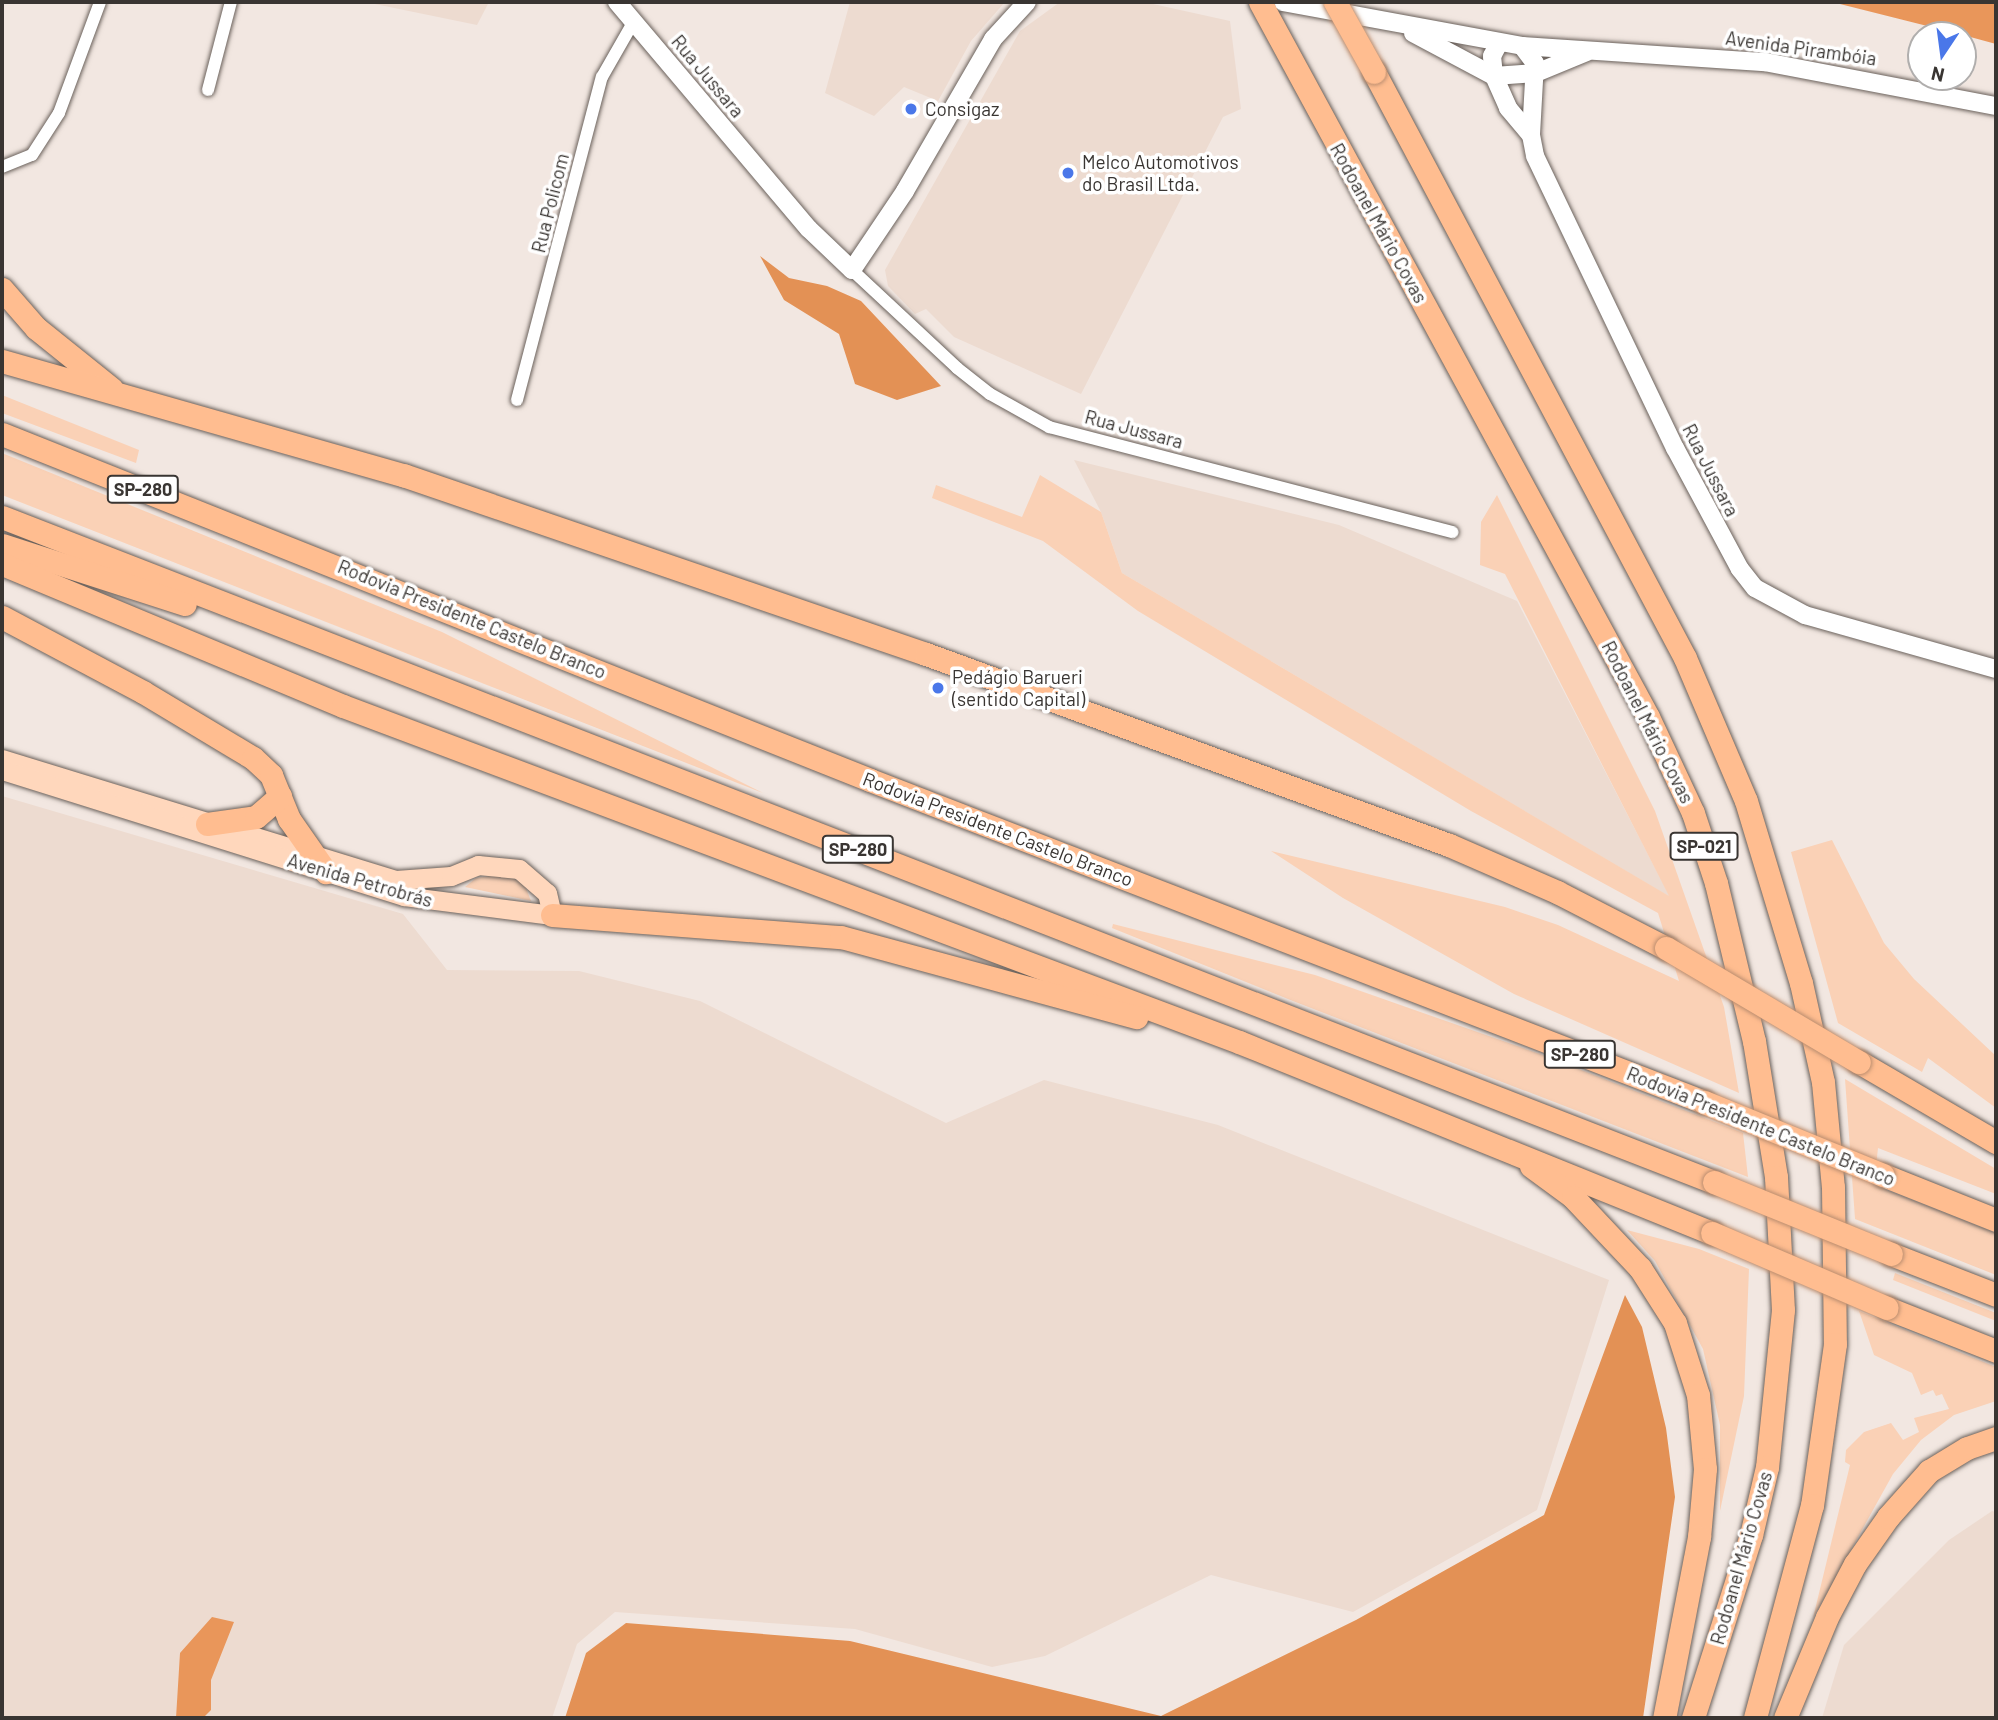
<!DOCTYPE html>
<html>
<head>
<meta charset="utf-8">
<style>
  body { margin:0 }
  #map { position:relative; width:1998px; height:1720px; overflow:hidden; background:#f2e7e1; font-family:Barlow,sans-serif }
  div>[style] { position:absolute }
  .built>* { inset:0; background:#eddbd0 }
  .green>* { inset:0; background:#fad1b6 }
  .forest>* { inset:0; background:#e39155 }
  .water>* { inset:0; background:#e9965a }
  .roads { filter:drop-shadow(0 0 2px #6a615b) drop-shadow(0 0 2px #6a615b) }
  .street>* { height:12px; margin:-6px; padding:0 6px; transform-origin:6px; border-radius:6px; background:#fff }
  .secondary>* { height:18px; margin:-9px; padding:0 9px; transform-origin:9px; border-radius:9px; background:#fff }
  .primary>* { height:19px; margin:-9.5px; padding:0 9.5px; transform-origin:9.5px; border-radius:9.5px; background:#ffd7bc }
  .highway>* { height:23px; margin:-11.5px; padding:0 11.5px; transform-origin:11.5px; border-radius:11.5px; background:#ffbd90 }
  .bridges { filter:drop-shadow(0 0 2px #ba8d6f) drop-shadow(0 0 2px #ba8d6f) }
  .highway-bridge>* { height:23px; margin:-11.5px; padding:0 11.5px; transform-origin:11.5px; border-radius:11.5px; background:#ffbd90 }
  .dots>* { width:19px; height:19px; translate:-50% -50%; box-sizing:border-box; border:4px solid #fff; border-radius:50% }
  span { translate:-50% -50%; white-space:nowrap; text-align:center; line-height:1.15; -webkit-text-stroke:7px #fff; paint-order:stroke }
  .shield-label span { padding:2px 5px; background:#fff; border:2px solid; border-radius:5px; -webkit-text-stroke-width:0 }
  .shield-label { font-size:18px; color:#393532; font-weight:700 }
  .street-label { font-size:19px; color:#393532 }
  .poi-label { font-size:19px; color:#393532 }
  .left { translate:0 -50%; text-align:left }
  .frame { position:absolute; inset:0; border:4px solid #393532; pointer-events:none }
  .north { position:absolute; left:1907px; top:21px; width:70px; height:70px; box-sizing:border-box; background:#fff; border:2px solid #b0aead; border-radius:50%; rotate:193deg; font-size:19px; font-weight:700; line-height:28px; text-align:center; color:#393532 }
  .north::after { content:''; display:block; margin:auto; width:24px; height:32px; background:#4a77e9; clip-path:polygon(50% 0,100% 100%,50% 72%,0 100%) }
</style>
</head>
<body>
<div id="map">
  <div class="built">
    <div style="clip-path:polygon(365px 2px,489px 2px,477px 25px)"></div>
    <div style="clip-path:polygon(850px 2px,1005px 2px,971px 41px,938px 101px,904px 87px,874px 116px,825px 93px)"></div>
    <div style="clip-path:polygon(1060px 2px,1144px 2px,1230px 21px,1241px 109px,1223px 117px,1081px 394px,954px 337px,926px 309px,915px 314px,888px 286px,885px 270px,1020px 31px)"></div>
    <div style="clip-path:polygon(1074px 460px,1339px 525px,1517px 601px,1670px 897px,1122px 573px,1101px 512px)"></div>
    <div style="clip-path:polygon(2px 796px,403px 914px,447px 970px,579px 971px,700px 1001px,946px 1123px,1044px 1080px,1218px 1125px,1609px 1280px,1537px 1510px,1353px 1612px,1211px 1575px,1045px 1656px,992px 1667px,855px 1629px,615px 1612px,577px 1644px,552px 1718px,2px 1718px)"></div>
    <div style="clip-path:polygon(1992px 1511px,1996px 1512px,1996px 1718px,1822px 1718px,1844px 1645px,1949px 1540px)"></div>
  </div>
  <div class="green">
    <div style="clip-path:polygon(2px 395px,139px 450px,136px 463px,2px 413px)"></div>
    <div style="clip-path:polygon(2px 453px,442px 632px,763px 793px,2px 495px)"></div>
    <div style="clip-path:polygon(1040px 475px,1101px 512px,1122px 573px,1669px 896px,1505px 574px,1480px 565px,1481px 522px,1497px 495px,1655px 811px,1724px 1007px,1739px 1093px,1514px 994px,1343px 898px,1271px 851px,1505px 907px,1558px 925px,1679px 981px,1658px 913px,1471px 811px,1138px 611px,1043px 541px,932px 498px,936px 485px,1022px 517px)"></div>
    <div style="clip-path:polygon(1832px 840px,1884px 943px,1914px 979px,1996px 1056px,1996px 1108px,1928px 1058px,1922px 1072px,1838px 1023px,1791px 852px)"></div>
    <div style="clip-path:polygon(502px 874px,524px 883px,531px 901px,465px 887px,476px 878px)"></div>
    <div style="clip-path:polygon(1113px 924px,1315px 975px,1540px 1054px,1743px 1133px,1748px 1177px,1293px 1001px,1112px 928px)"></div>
    <div style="clip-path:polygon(1845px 1079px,1996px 1169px,1996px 1194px,1878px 1148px,1874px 1185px,1996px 1233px,1996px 1275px,1855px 1219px)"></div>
    <div style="clip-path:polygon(1627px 1230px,1699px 1249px,1749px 1269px,1744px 1396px,1720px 1511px,1720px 1425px,1703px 1349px,1655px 1261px)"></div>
    <div style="clip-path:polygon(1895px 1273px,1996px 1313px,1996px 1321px,1893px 1280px)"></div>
    <div style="clip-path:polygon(1859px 1311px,1996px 1367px,1996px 1401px,1954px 1415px,1921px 1440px,1893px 1474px,1813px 1618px,1850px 1465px,1845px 1462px,1846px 1450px,1864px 1432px,1891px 1423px,1903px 1440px,1919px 1432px,1914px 1418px,1949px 1409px,1942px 1394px,1936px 1396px,1933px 1390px,1921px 1395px,1912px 1373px,1874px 1355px)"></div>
  </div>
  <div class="forest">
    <div style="clip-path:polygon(760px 256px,789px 278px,827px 286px,861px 301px,941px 386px,897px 400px,855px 384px,839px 334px,784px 300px)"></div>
    <div style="clip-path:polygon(1625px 1295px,1642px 1327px,1666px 1428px,1675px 1497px,1643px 1718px,565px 1718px,586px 1653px,626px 1623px,850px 1641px,1161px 1716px,1356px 1620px,1544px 1515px)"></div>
  </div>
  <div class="water">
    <div style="clip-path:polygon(1832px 2px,1996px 2px,1996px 44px,1963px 35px)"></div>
    <div style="clip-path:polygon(212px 1617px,234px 1622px,211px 1680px,211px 1710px,203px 1718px,176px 1718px,180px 1653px)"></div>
  </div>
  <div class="roads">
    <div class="street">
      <div style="left:208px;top:90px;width:91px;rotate:-75.4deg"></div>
      <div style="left:2px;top:167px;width:32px;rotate:-22deg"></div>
      <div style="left:32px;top:155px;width:50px;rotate:-57.3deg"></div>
      <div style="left:59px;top:113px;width:118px;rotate:-69.7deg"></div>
      <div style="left:852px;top:270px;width:144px;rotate:43deg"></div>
      <div style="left:957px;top:368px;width:42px;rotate:38.2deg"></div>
      <div style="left:990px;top:394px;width:68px;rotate:29.2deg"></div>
      <div style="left:1049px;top:427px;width:417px;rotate:14.6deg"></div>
      <div style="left:517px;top:400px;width:334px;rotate:-75.3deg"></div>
      <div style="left:602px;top:77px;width:64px;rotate:-60.3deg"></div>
    </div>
    <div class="secondary">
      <div style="left:617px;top:2px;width:297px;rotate:49.8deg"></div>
      <div style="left:809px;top:229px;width:59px;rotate:43.6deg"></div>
      <div style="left:852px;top:270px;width:95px;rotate:-56.1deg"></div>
      <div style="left:905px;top:191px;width:176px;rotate:-59.9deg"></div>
      <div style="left:993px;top:39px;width:50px;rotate:-47.4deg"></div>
      <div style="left:1283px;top:2px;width:243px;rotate:10.4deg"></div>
      <div style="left:1522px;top:46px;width:244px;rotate:3.8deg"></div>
      <div style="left:1765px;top:62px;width:235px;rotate:10.8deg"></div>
      <div style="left:1413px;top:33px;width:92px;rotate:28deg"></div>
      <div style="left:1499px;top:43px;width:15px;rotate:118deg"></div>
      <div style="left:1492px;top:56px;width:20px;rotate:84deg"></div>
      <div style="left:1494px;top:76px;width:35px;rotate:66deg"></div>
      <div style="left:1508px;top:108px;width:35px;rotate:50deg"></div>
      <div style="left:1522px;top:46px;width:21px;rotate:53deg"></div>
      <div style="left:1535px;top:63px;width:72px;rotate:93.2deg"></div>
      <div style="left:1531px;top:135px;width:21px;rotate:79deg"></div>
      <div style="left:1535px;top:156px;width:324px;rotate:64.4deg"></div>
      <div style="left:1675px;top:448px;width:137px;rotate:61.8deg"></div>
      <div style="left:1740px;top:569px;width:24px;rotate:52deg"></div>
      <div style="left:1755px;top:588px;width:57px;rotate:28.4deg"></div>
      <div style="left:1805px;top:615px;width:198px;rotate:15.8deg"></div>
      <div style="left:1494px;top:76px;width:42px;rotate:-4.1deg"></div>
      <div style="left:1536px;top:73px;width:55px;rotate:-22.4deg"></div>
    </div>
    <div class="primary">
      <div style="left:2px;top:759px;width:412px;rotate:17.1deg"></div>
      <div style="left:396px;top:880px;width:55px;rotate:-4.2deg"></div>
      <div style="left:451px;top:876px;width:29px;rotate:-22deg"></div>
      <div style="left:478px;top:865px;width:41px;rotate:5.6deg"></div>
      <div style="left:519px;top:869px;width:37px;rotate:41deg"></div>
      <div style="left:547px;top:893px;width:23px;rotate:77deg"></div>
      <div style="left:552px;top:915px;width:149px;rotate:-172.7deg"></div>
      <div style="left:404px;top:896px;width:421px;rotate:-162.6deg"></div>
    </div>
    <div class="highway">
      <div style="left:1260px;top:2px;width:813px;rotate:61.51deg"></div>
      <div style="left:1648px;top:717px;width:106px;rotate:64.9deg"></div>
      <div style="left:1693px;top:813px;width:74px;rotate:71.8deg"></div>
      <div style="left:1716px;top:883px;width:163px;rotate:76.5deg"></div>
      <div style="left:1754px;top:1041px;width:138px;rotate:80.8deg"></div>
      <div style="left:1776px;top:1177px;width:133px;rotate:87deg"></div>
      <div style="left:1783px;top:1310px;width:158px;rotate:95.8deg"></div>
      <div style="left:1767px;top:1467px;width:70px;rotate:103.2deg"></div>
      <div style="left:1751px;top:1535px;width:192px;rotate:107.6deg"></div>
      <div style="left:1374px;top:72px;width:663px;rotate:62.04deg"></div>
      <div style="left:1685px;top:658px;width:155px;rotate:66.9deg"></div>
      <div style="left:1746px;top:801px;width:190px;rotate:73.2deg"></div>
      <div style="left:1801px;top:983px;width:101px;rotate:77.5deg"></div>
      <div style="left:1823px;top:1082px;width:105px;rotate:84.6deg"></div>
      <div style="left:1833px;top:1187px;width:157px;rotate:89.3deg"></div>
      <div style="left:1835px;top:1344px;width:163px;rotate:98.1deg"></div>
      <div style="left:1812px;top:1505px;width:220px;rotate:105deg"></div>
      <div style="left:2px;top:289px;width:52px;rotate:48.9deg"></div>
      <div style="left:36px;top:328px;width:97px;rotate:38.8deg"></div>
      <div style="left:2px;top:361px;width:417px;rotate:15.9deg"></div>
      <div style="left:403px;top:475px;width:553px;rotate:18.89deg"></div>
      <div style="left:926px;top:654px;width:557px;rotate:20.06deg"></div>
      <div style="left:1449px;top:845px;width:118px;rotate:23.5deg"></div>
      <div style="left:1557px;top:892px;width:123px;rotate:27.2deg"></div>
      <div style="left:2px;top:434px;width:934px;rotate:21.73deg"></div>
      <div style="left:870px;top:780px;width:894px;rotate:21.11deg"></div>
      <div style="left:2px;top:517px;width:1837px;rotate:21.23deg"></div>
      <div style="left:2px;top:545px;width:192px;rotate:17.9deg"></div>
      <div style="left:2px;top:564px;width:369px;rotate:22.6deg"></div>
      <div style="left:343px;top:706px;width:957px;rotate:20.56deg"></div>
      <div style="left:1239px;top:1042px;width:510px;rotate:21.99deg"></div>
      <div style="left:2px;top:617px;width:160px;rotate:28deg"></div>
      <div style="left:143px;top:692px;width:128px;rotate:31deg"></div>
      <div style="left:253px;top:758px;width:25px;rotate:43deg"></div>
      <div style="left:271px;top:775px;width:48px;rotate:67.8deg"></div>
      <div style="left:289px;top:819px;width:65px;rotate:55.1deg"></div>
      <div style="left:207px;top:824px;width:49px;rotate:-8.1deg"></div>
      <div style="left:256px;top:817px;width:32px;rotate:-41deg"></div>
      <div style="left:552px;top:915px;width:290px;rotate:4.4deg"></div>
      <div style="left:841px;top:937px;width:306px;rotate:15.2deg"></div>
      <div style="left:1859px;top:1062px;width:159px;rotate:30.3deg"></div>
      <div style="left:1531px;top:1166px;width:52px;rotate:36.4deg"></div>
      <div style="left:1573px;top:1197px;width:98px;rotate:46.7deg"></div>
      <div style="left:1640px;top:1268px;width:65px;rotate:57.5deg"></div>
      <div style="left:1675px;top:1323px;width:76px;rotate:72.3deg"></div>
      <div style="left:1698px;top:1395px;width:74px;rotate:84.6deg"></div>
      <div style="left:1705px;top:1469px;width:68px;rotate:95deg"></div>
      <div style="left:1699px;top:1537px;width:184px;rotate:100.9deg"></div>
      <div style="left:1883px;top:1175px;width:122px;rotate:21.7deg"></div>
      <div style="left:1891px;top:1254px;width:113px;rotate:21.3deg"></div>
      <div style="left:1887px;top:1308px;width:117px;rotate:21.5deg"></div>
      <div style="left:1785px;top:1718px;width:109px;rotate:-67.4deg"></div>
      <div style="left:1827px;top:1617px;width:60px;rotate:-62.2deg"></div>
      <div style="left:1855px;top:1564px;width:57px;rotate:-54.9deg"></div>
      <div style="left:1888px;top:1517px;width:62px;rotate:-48.3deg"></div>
      <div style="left:1929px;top:1471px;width:44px;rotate:-31.2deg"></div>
      <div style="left:1967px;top:1448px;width:31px;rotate:-19deg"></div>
    </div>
  </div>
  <div class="bridges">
    <div class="highway-bridge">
      <div style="left:1335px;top:2px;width:80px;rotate:60.9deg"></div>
      <div style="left:1666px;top:948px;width:224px;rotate:30.6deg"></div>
      <div style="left:1704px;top:1102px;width:193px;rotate:22.2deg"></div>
      <div style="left:1714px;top:1182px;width:191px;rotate:22.1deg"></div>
      <div style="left:1712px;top:1233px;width:190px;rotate:23.2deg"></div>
    </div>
  </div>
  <div class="dots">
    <div style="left:911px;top:109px;background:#4a77e9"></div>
    <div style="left:1068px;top:173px;background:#4a77e9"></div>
    <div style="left:938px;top:688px;background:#4a77e9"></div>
  </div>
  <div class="shield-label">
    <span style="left:143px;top:489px">SP-280</span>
    <span style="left:1704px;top:846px">SP-021</span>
    <span style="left:858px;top:849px">SP-280</span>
    <span style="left:1580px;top:1054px">SP-280</span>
  </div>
  <div class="street-label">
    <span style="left:1801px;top:48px;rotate:8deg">Avenida Pirambóia</span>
    <span style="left:708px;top:76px;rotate:50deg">Rua Jussara</span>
    <span style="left:550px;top:203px;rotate:-76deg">Rua Policom</span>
    <span style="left:1379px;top:223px;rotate:61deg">Rodoanel Mário Covas</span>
    <span style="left:1134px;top:429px;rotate:15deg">Rua Jussara</span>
    <span style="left:1711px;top:470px;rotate:63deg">Rua Jussara</span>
    <span style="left:472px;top:619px;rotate:22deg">Rodovia Presidente Castelo Branco</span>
    <span style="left:1648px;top:722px;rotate:63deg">Rodoanel Mário Covas</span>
    <span style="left:998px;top:829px;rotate:21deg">Rodovia Presidente Castelo Branco</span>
    <span style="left:360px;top:880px;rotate:16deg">Avenida Petrobrás</span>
    <span style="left:1761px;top:1126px;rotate:22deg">Rodovia Presidente Castelo Branco</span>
    <span style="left:1741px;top:1558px;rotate:-74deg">Rodoanel Mário Covas</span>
  </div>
  <div class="poi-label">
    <span class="left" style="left:925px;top:109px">Consigaz</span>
    <span class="left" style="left:1082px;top:173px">Melco Automotivos<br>do Brasil Ltda.</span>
    <span class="left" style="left:952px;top:688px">Pedágio Barueri<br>(sentido Capital)</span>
  </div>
  <div class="frame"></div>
  <div class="north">N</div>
</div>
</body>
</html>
